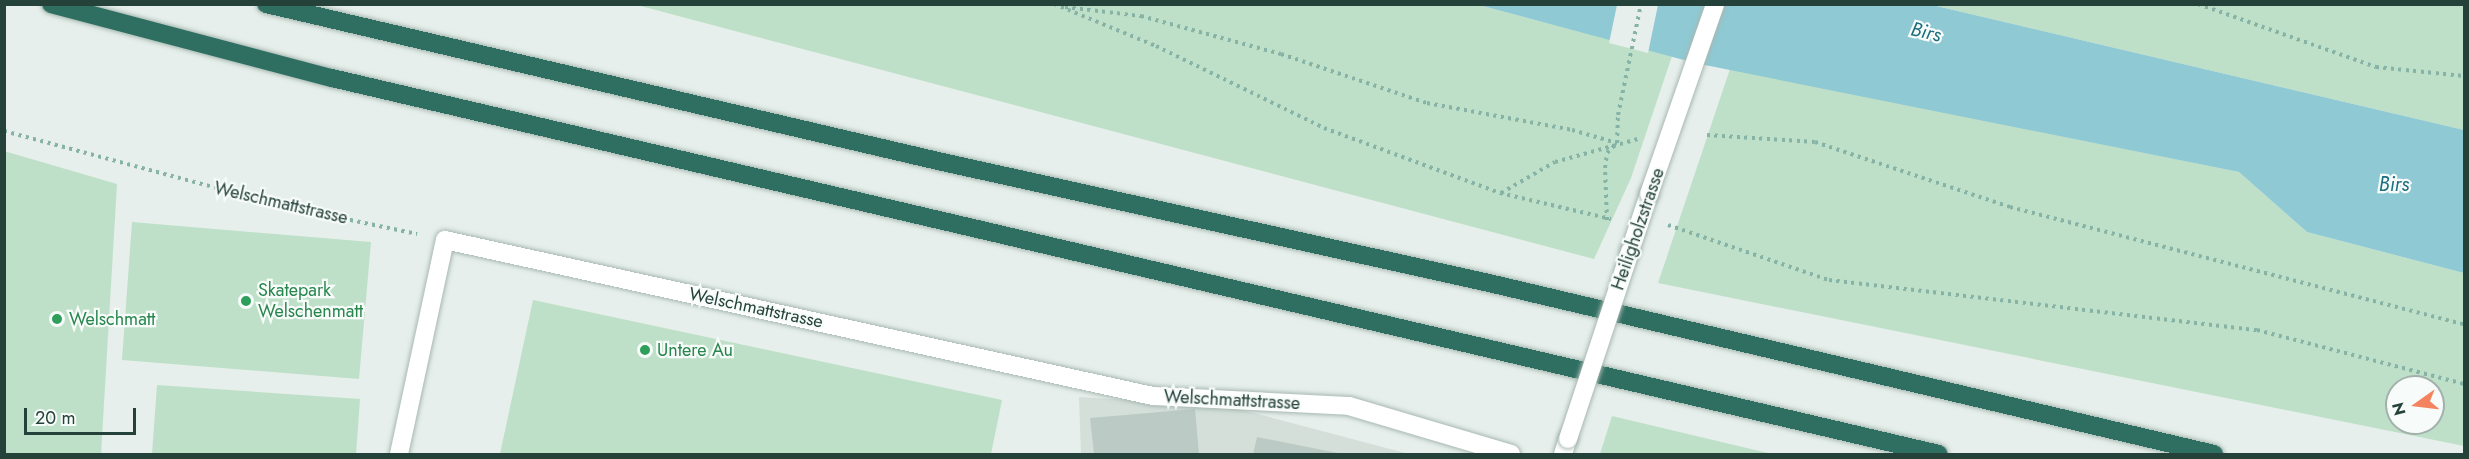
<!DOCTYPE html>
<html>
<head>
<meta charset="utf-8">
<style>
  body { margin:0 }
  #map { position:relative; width:2469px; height:459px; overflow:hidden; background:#e6efeb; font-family:Jost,sans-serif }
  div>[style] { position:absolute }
  .built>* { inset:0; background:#d4dfda }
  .green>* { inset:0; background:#bfe0c8 }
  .water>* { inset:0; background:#8ec9d4 }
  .pier>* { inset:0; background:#e6efeb }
  .building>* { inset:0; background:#bbcac4 }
  .path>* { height:4px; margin-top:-2px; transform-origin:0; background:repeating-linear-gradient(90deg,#86b3a5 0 3px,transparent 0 7.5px) }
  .roads { filter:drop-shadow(0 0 2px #a8b8b2) drop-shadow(0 0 2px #a8b8b2) }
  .lane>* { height:18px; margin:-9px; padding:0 9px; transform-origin:9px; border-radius:9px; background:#fff }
  .street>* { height:18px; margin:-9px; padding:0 9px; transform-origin:9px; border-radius:9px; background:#fff }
  .highway>* { height:18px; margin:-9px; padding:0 9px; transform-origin:9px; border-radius:9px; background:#2f6f62 }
  .bridges { filter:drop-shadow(0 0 2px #a8b8b2) drop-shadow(0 0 2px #a8b8b2) }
  .street-bridge>* { height:18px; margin:-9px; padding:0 9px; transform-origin:9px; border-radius:9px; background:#fff }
  .dots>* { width:16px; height:16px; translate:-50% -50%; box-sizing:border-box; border:3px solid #f7fbf9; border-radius:50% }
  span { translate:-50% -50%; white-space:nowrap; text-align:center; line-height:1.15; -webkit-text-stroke:4.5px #f7fbf9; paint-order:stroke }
  .street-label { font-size:18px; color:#24423a }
  .leisure-label { font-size:18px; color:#27864d }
  .left { translate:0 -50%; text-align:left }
  .water-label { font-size:20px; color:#1c6f80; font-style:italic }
  .frame { position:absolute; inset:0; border:6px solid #24423a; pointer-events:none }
  .north { position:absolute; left:2385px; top:375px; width:60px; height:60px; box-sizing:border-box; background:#f7fbf9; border:2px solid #a3b1ad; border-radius:50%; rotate:256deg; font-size:16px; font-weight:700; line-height:24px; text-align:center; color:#24423a }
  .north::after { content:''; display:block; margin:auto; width:21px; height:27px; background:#f4845f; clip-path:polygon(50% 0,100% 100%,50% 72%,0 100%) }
  .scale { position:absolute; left:24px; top:408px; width:112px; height:27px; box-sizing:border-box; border:3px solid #24423a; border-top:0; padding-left:8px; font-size:18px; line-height:21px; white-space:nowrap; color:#24423a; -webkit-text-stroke:4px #f7fbf9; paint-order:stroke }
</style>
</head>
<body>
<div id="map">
  <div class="built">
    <div style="clip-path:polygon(1079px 397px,1227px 406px,1409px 454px,1081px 454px)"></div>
  </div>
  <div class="green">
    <div style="clip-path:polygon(637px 5px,1479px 5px,1672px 56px,1631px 178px,1594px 259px)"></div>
    <div style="clip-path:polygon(1932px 5px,2464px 5px,2464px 130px)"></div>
    <div style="clip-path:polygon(evenodd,1730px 69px,2239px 172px,2307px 232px,2464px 273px,2464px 446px,1658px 283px,1730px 69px,2397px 387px,2433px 387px,2433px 423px,2397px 423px,2397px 387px)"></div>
    <div style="clip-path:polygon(4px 151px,117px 184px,101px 454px,5px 454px)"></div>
    <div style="clip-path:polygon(132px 222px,371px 242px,359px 379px,122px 360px)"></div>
    <div style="clip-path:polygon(533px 300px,1002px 400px,991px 454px,500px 454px)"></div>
    <div style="clip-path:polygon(157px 385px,360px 399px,356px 454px,152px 454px)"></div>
    <div style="clip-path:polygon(1612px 416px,1772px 454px,1600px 454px)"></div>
  </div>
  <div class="water">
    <div style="clip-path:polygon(1479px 5px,1932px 5px,2464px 130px,2464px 273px,2307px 232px,2239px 172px,1695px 63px)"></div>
  </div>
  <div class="pier">
    <div style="clip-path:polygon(1617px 5px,1658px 5px,1648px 53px,1609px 43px)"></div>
  </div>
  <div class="building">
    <div style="clip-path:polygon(1195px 409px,1199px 454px,1094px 454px,1090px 418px)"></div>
    <div style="clip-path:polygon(1257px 437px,1338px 453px,1338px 454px,1253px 454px)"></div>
  </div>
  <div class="path">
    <div style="left:1054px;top:4px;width:110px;rotate:22.4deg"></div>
    <div style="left:1156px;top:46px;width:187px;rotate:26deg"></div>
    <div style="left:1324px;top:128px;width:188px;rotate:20.3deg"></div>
    <div style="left:1500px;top:193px;width:114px;rotate:13.2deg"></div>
    <div style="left:2198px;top:4px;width:189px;rotate:19.5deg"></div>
    <div style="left:2376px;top:67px;width:88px;rotate:5.8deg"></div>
    <div style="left:1065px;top:7px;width:77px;rotate:6.8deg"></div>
    <div style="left:1141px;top:16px;width:145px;rotate:15.2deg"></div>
    <div style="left:1281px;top:54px;width:154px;rotate:18.6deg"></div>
    <div style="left:1427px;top:103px;width:147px;rotate:10.5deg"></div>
    <div style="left:1572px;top:130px;width:47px;rotate:16.1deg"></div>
    <div style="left:4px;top:131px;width:290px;rotate:15deg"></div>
    <div style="left:284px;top:206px;width:136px;rotate:11.9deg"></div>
    <div style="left:1707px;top:135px;width:108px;rotate:3.7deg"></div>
    <div style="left:1815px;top:142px;width:206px;rotate:18.4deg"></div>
    <div style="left:2010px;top:207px;width:469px;rotate:14.5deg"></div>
    <div style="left:1501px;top:193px;width:62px;rotate:-29.9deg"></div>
    <div style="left:1555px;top:162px;width:86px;rotate:-15.5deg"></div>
    <div style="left:1607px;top:220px;width:52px;rotate:-92.2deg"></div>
    <div style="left:1605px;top:168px;width:15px;rotate:-82deg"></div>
    <div style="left:1607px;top:153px;width:14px;rotate:-45deg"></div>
    <div style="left:1617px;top:143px;width:28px;rotate:-88deg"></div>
    <div style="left:1618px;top:115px;width:113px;rotate:-78.3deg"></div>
    <div style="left:1668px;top:225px;width:170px;rotate:18.9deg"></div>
    <div style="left:1829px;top:280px;width:431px;rotate:6.7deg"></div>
    <div style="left:2257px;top:330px;width:214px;rotate:14.6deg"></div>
  </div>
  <div class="roads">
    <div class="lane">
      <div style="left:399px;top:454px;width:219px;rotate:-77.9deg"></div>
      <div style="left:445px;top:240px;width:725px;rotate:12.43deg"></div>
      <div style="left:1153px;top:396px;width:196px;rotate:2.9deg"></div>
      <div style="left:1349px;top:406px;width:169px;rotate:16.5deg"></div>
    </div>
    <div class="street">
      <div style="left:1630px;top:251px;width:60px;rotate:-71.6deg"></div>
      <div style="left:1563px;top:454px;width:16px;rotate:-72deg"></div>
    </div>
    <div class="highway">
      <div style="left:51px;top:4px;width:291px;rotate:14.8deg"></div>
      <div style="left:332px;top:78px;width:1650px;rotate:13.17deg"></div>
      <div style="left:266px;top:4px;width:690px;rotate:13.15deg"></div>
      <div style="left:938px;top:161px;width:564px;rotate:12.48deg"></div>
      <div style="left:1489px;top:283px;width:745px;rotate:13.27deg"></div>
    </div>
  </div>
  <div class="bridges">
    <div class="street-bridge">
      <div style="left:1649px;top:194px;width:201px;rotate:-70.8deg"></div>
      <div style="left:1568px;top:439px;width:198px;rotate:-71.7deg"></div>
    </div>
  </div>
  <div class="dots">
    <div style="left:246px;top:301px;background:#2e9e5b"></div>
    <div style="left:57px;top:319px;background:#2e9e5b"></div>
    <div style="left:645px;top:350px;background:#2e9e5b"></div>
  </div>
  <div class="street-label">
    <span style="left:281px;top:203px;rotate:13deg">Welschmattstrasse</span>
    <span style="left:1638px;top:229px;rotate:-71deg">Heiligholzstrasse</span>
    <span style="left:756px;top:308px;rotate:12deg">Welschmattstrasse</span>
    <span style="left:1232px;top:400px;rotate:3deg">Welschmattstrasse</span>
  </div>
  <div class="leisure-label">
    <span class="left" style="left:258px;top:301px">Skatepark<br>Welschenmatt</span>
    <span class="left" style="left:69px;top:319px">Welschmatt</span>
    <span class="left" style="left:657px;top:350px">Untere Au</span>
  </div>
  <div class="water-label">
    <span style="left:1926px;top:32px;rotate:13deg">Birs</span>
    <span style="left:2394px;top:184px">Birs</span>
  </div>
  <div class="frame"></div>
  <div class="north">N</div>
  <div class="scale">20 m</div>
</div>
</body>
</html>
